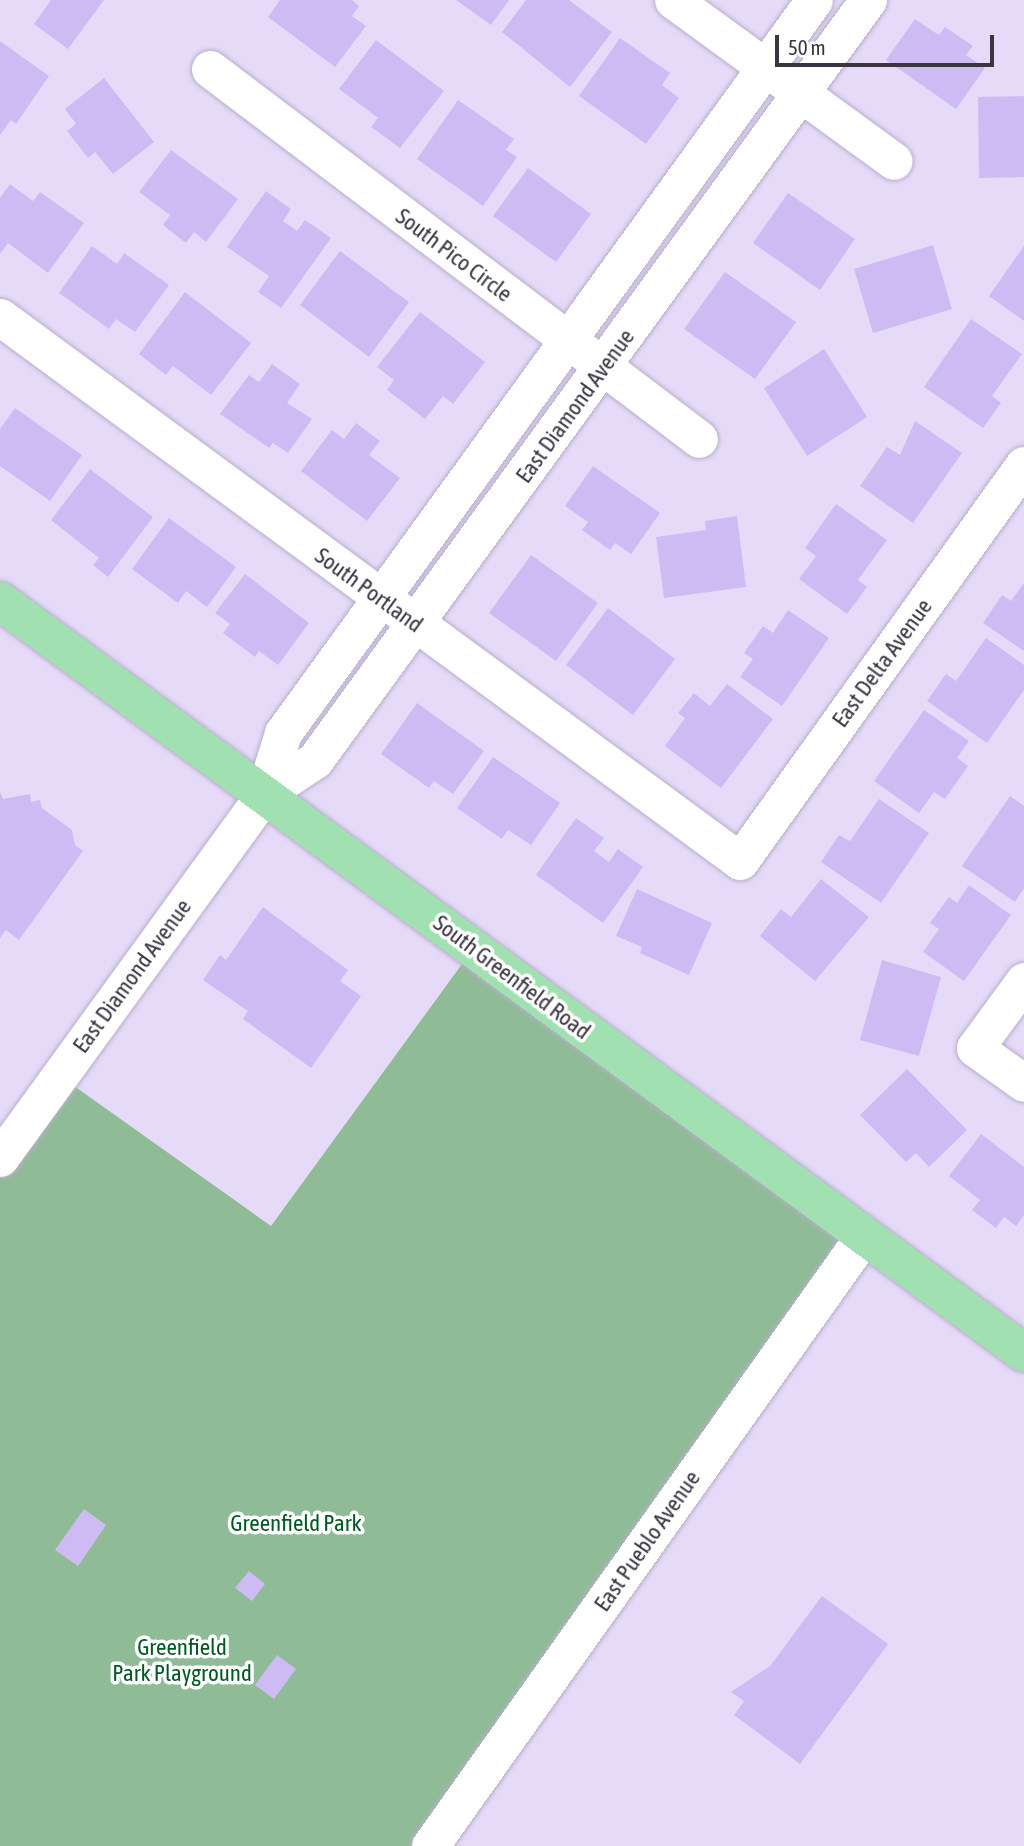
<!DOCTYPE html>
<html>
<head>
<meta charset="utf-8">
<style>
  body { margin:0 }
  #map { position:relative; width:1024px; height:1846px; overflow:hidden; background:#e5dbf9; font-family:"Asap Condensed",sans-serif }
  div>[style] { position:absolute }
  .green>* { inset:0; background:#8fbc96 }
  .building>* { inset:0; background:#cebbf4 }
  .roads { filter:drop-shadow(0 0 2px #b8aecb) drop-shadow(0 0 2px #b8aecb) }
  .minor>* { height:37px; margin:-18.5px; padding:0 18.5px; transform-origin:18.5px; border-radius:18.5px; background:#fff }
  .major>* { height:38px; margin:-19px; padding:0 19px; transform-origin:19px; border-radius:19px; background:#a1e0b0 }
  span { translate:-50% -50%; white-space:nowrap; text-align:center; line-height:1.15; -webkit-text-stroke:7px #fff; paint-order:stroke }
  .street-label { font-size:23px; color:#393541 }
  .park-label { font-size:23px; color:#025823 }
  .scale { position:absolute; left:775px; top:35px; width:219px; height:32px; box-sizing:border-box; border:4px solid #393541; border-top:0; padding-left:9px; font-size:21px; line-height:24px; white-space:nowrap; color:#393541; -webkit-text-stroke:5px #fff; paint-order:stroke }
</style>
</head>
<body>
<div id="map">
  <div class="green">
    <div style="clip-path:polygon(473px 949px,863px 1237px,429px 1846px,0 1846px,0 1158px,60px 1076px,271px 1226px)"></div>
  </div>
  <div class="building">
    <div style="clip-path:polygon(51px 0,104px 0,68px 49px,34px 24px)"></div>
    <div style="clip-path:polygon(280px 0,352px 0,359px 6px,352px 16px,366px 26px,335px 67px,268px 17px)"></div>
    <div style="clip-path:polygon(456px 0,509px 0,491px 25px)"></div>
    <div style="clip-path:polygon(526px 0,569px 0,612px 32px,570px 87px,502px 32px)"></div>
    <div style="clip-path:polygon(915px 19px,939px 35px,945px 27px,973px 46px,966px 55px,985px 68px,956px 109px,886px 60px)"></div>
    <div style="clip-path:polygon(620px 38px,670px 73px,662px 85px,679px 98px,646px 144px,579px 96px)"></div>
    <div style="clip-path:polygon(376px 40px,444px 91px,400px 148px,371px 127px,378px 118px,339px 89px)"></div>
    <div style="clip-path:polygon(0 41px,49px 76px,16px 124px,11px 120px,0 135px)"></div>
    <div style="clip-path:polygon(104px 78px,154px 142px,113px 174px,95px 152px,88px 158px,67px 131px,76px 124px,65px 109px)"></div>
    <div style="clip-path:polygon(1024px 96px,1024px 177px,979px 178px,978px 97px)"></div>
    <div style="clip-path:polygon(458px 100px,514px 139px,506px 150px,517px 157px,483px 206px,417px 159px)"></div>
    <div style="clip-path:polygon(171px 150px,238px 199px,206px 242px,194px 232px,186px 243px,163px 225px,170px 215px,139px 192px)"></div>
    <div style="clip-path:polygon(528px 168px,591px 214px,556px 262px,493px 216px)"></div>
    <div style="clip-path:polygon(10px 184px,33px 201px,40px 192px,84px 223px,48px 273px,8px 243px,0 254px,0 198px)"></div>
    <div style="clip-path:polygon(266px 191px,291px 209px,283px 221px,297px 231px,305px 220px,331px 238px,281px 308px,258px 292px,269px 276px,227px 247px)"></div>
    <div style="clip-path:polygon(788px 193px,855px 239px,820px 290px,753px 243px)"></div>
    <div style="clip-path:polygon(933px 245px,952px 309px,873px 333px,854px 269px)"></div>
    <div style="clip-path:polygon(92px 246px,117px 264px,124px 253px,169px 285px,135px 332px,116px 319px,109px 329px,59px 293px)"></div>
    <div style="clip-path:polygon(1024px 246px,1024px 321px,989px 296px)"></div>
    <div style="clip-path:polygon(340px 251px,409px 302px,369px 357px,300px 305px)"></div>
    <div style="clip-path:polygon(725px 272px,796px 322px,755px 379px,684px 329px)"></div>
    <div style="clip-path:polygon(185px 292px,251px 343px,211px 395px,173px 366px,166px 375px,139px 354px)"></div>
    <div style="clip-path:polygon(420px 312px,485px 362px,453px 404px,443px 396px,425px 419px,387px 390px,394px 380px,377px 367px)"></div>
    <div style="clip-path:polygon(971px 319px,1022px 354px,992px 396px,1001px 403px,983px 428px,924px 387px)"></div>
    <div style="clip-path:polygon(824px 349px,867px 417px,807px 456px,764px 388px)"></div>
    <div style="clip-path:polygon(272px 364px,300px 384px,287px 403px,312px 419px,288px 453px,273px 443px,269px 448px,220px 414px,249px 375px,259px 382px)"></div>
    <div style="clip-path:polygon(15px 408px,82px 455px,50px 501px,0 466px,0 429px)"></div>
    <div style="clip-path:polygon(915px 421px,962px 453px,913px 523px,860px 486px,887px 447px,900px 455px)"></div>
    <div style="clip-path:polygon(356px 423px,380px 441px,369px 455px,400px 478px,367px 521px,301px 471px,332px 430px,344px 439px)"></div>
    <div style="clip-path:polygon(593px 466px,660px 513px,631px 554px,615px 543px,610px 550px,582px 530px,588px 522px,565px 506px)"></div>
    <div style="clip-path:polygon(90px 469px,153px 517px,108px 577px,93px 565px,99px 558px,51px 520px)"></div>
    <div style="clip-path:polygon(836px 504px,887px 540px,858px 580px,867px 587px,847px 614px,799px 579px,816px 556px,805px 548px)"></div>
    <div style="clip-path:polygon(737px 516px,746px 587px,664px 598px,656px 537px,706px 530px,705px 521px)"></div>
    <div style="clip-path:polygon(169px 518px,236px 567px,207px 607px,186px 591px,178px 603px,132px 569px)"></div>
    <div style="clip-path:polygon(531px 555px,598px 603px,556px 661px,489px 613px)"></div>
    <div style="clip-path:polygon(245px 574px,309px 623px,278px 665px,259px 651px,255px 657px,223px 633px,230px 624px,215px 613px)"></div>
    <div style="clip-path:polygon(1024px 583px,1024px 651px,983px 623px,1002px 595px,1011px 601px)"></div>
    <div style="clip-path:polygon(608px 608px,675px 659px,633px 715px,566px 665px)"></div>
    <div style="clip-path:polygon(788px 610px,829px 638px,782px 706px,740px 677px,753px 659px,744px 653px,763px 626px,773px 633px)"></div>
    <div style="clip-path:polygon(986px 638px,1024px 665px,1024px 690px,987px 743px,927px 701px,946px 674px,956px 681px)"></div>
    <div style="clip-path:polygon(727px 684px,773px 719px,721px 788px,665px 746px,685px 718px,678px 713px,694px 693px,710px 706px)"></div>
    <div style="clip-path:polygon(417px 703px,484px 751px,453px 794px,434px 781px,429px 788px,381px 754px)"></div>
    <div style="clip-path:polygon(924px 710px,969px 741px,957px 758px,968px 766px,945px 799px,934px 792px,919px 813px,874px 781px)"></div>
    <div style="clip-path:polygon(493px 757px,560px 803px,531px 845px,508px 830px,502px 839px,457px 808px)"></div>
    <div style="clip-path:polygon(0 792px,3px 799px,30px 794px,31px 802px,40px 800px,42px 808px,72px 830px,75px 845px,83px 851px,19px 940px,6px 930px,0 938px)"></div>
    <div style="clip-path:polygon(1010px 796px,1024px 806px,1024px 888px,1015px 902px,962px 866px)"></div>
    <div style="clip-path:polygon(879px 799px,929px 833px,881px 903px,821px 862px,839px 835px,850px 841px)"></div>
    <div style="clip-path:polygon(576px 818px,604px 838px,594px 851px,609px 862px,618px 849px,643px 867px,603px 923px,536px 875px)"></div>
    <div style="clip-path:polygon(821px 879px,869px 917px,815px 981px,760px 936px,781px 909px,791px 917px)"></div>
    <div style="clip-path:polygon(969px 885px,1011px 915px,964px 981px,923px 952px,939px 929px,930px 923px,949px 897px,957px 903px)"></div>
    <div style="clip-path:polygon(637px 889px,712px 923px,689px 975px,640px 953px,642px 947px,616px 936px)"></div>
    <div style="clip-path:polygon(263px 907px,348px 970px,340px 981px,361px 996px,311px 1068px,243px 1019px,248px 1011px,203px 980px,220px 955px,226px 960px)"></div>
    <div style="clip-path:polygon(882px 960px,941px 977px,919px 1056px,860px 1040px)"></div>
    <div style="clip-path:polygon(907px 1069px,967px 1130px,929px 1167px,916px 1153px,906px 1162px,860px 1115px)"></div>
    <div style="clip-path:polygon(981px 1134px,1024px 1167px,1024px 1215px,1016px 1226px,1004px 1217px,996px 1228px,972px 1210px,980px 1200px,949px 1176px)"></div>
    <div style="clip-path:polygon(84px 1509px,106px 1525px,78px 1566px,55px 1550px)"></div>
    <div style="clip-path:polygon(249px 1571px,265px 1584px,252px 1601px,235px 1588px)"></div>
    <div style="clip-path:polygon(822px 1596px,888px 1644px,800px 1764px,734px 1715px,744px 1701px,731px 1692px,770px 1666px)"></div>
    <div style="clip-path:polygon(277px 1655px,296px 1669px,274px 1699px,255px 1685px)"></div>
  </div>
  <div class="roads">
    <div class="minor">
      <div style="left:673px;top:0;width:273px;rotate:36.1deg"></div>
      <div style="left:210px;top:69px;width:613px;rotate:37.11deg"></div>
      <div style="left:0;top:317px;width:918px;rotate:36.32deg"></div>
      <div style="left:740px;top:861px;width:487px;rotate:-54.4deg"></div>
      <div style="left:264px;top:794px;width:61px;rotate:-33.7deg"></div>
      <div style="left:315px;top:760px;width:940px;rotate:-53.96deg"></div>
      <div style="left:1024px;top:981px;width:83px;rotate:126.2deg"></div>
      <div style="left:975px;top:1048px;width:60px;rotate:35.5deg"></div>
      <div style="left:0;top:1158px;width:450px;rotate:-54deg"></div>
      <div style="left:264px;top:794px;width:64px;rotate:-72.7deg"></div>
      <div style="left:283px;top:733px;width:905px;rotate:-54.08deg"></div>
      <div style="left:430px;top:1846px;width:747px;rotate:-54.59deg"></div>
    </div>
    <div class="major">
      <div style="left:0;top:601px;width:1270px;rotate:36.29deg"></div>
    </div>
  </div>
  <div class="street-label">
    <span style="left:454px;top:255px;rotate:37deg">South Pico Circle</span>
    <span style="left:575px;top:406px;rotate:-54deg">East Diamond Avenue</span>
    <span style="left:369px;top:590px;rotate:36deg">South Portland</span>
    <span style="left:882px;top:663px;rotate:-54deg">East Delta Avenue</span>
    <span style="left:132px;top:976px;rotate:-54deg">East Diamond Avenue</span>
    <span style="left:512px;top:977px;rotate:37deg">South Greenfield Road</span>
    <span style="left:647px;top:1541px;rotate:-55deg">East Pueblo Avenue</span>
  </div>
  <div class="park-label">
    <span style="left:296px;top:1523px">Greenfield Park</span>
    <span style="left:182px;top:1660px">Greenfield<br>Park Playground</span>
  </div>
  <div class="scale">50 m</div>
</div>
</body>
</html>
